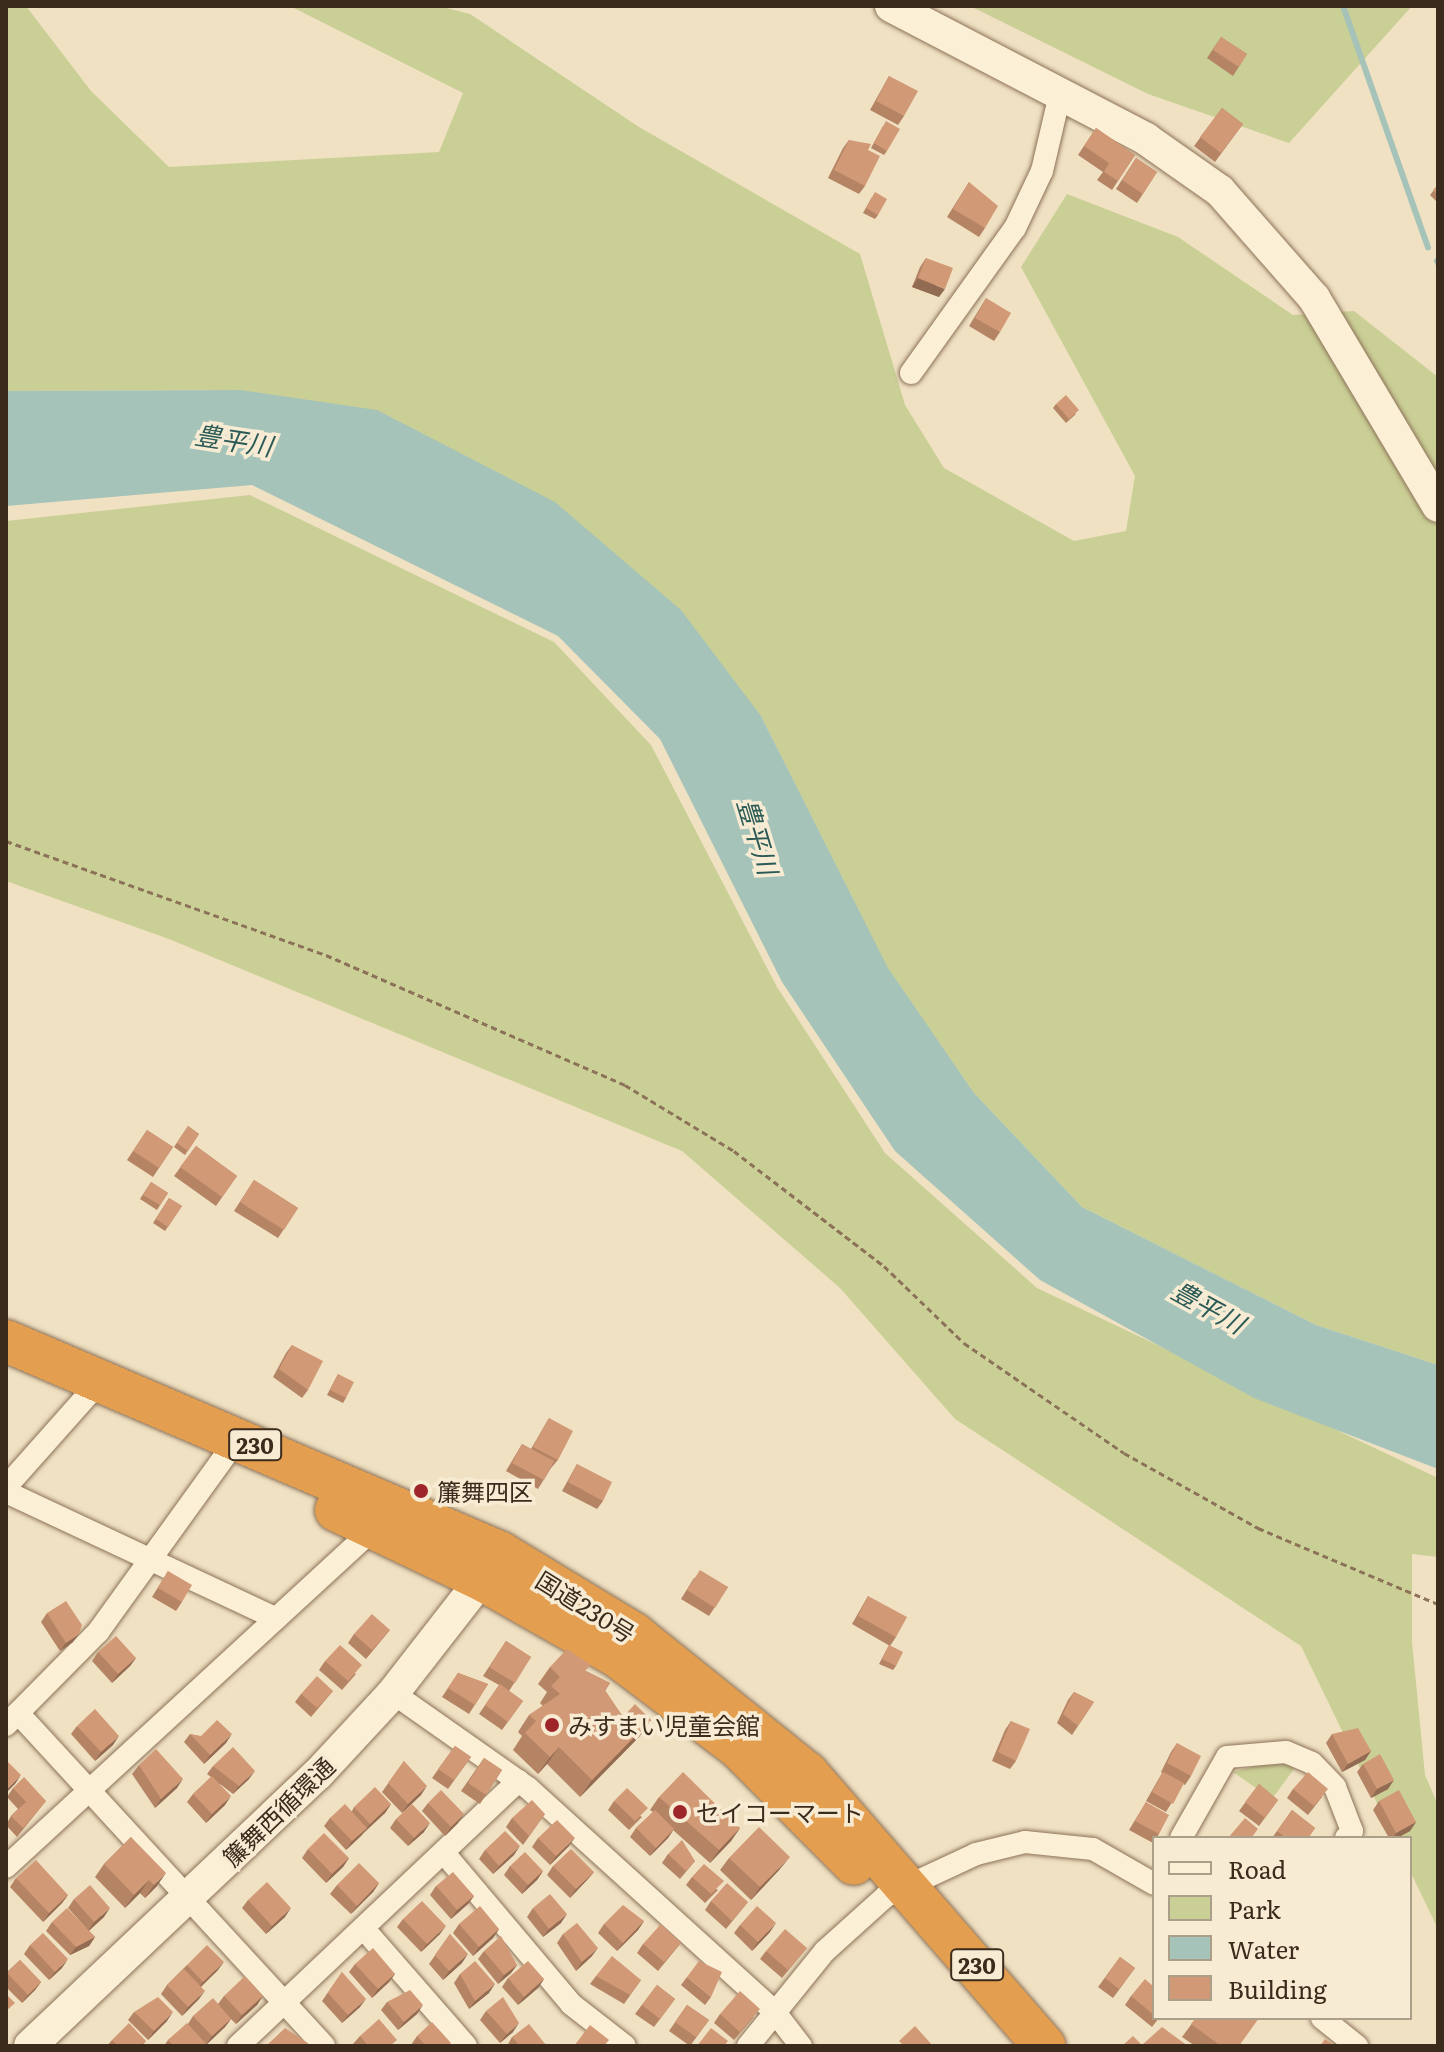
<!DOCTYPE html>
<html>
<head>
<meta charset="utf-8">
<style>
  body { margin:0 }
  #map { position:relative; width:1444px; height:2052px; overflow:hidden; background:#f0e1c3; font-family:Literata,"Noto Sans JP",serif }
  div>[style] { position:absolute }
  .green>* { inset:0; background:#cacf96 }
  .water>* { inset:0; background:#a5c3b9 }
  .stream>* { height:6px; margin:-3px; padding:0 3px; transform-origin:3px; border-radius:3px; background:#a5c3b9 }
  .path>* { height:3px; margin-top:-1.5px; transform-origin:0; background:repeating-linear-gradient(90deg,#8c7258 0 6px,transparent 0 10px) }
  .roads { filter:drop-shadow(0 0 2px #8c7258) drop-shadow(0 0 2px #8c7258) }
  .street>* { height:22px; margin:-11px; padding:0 11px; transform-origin:11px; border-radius:11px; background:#fbefd6 }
  .secondary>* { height:32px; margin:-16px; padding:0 16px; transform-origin:16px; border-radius:16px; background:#fbefd6 }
  .highway>* { height:42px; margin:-21px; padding:0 21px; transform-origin:21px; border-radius:21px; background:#e49e4f }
  .wall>* { inset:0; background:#b48465 }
  .shaded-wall>* { inset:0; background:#926b53 }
  .building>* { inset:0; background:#d19976 }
  .dots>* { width:22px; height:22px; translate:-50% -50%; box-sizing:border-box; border:4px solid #f7ecd3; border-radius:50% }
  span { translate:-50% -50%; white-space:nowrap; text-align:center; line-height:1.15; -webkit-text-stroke:7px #f7ecd3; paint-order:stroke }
  .shield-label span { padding:2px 6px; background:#f7ecd3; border:2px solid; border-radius:6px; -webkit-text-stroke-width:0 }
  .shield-label { font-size:22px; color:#3b2b1d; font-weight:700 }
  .poi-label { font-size:24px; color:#3b2b1d }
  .left { translate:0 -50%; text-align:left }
  .street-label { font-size:24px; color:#3b2b1d }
  .water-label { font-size:26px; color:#2c5b57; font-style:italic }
  .frame { position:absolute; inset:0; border:8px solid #3b2b1d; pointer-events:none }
  .legend { position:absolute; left:1152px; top:1836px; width:260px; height:184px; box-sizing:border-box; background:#f7ecd3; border:2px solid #ac9f8a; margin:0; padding:10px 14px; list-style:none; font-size:24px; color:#3b2b1d }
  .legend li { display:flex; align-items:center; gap:16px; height:40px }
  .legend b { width:40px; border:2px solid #ac9f8a }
</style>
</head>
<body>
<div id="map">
  <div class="green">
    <div style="clip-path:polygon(6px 6px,26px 6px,91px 91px,169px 167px,439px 152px,463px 93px,290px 6px,439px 6px,470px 14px,639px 127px,860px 254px,905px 405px,944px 468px,1074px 541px,1126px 531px,1135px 476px,1021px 267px,1067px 194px,1178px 237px,1293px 315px,1354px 311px,1438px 377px,1438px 1365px,1316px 1325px,1082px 1207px,974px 1093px,888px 969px,761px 716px,240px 390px,6px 391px)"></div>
    <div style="clip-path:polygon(970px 6px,1412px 6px,1289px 143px,1148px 94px)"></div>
    <div style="clip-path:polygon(250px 495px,554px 642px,651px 745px,777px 987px,885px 1153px,1037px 1288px,1438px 1478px,1438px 1557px,1412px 1554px,1412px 1642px,1425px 1775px,1438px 1805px,1438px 1929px,1410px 1871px,1410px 1838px,1394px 1838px,1301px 1646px,955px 1419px,840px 1288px,682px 1151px,169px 939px,6px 881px,6px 521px)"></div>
    <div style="clip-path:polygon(1283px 1759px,1294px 1769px,1272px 1799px,1233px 1772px)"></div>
  </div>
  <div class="water">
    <div style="clip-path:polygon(240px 390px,377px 410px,555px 502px,681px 610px,761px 716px,888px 968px,974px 1093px,1082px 1207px,1316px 1325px,1438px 1365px,1438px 1469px,1254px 1398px,1040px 1280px,895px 1151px,782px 982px,660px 739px,558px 636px,252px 485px,6px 506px,6px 391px)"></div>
  </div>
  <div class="stream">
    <div style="left:1343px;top:6px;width:256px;rotate:70.6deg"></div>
    <div style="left:1437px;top:261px;width:2px;rotate:63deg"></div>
  </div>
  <div class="path">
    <div style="left:6px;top:841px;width:340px;rotate:19.6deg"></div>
    <div style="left:326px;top:955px;width:326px;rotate:23.5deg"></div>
    <div style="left:625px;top:1085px;width:127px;rotate:31.2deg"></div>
    <div style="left:734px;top:1151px;width:189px;rotate:37.5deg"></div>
    <div style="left:884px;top:1266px;width:111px;rotate:43.9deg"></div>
    <div style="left:964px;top:1343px;width:194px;rotate:34.5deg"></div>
    <div style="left:1124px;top:1453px;width:154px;rotate:29.2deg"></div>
    <div style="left:1258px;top:1528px;width:195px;rotate:22.9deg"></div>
  </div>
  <div class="roads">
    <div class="street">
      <div style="left:911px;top:373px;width:178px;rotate:-54.4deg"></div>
      <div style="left:1015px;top:228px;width:63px;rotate:-64.7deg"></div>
      <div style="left:1042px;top:171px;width:79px;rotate:-76.8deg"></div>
      <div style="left:6px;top:1487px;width:142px;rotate:-48.4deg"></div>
      <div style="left:6px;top:1492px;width:297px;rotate:25.1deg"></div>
      <div style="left:393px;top:1693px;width:165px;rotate:35.1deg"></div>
      <div style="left:528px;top:1788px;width:332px;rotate:42.2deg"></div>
      <div style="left:774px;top:2011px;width:44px;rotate:52.4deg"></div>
      <div style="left:18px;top:1713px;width:452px;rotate:47.4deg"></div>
      <div style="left:6px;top:1725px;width:131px;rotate:-45.3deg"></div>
      <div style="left:98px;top:1632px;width:239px;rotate:-54.2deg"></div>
      <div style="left:1181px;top:1838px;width:93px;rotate:-60.4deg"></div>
      <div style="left:1227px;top:1757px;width:59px;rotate:-4.8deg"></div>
      <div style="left:1286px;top:1752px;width:28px;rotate:23deg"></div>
      <div style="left:1312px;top:1763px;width:33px;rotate:46deg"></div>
      <div style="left:1335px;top:1787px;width:47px;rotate:68.9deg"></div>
      <div style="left:1352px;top:1831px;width:9px;rotate:131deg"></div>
      <div style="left:444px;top:1853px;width:197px;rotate:49.9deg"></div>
      <div style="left:571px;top:2004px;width:68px;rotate:37.9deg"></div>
      <div style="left:6px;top:1867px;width:508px;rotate:-42.61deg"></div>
      <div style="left:364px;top:1929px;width:155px;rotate:48.9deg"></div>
      <div style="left:1322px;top:2018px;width:45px;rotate:38.7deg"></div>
      <div style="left:238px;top:2046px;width:386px;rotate:-43.4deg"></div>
      <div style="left:748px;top:2046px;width:122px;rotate:-51deg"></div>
      <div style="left:825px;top:1951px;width:82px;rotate:-42deg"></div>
      <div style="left:886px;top:1896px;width:99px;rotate:-25deg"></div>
      <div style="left:976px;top:1854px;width:50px;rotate:-13.8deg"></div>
      <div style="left:1025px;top:1842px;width:68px;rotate:5.9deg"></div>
      <div style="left:1093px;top:1849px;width:70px;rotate:29.8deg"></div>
    </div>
    <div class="secondary">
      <div style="left:891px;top:6px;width:288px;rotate:27.5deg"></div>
      <div style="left:1146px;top:139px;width:90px;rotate:35.1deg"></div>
      <div style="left:1220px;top:191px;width:142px;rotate:48.7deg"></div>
      <div style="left:1314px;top:298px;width:242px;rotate:59.2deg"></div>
      <div style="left:30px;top:2046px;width:396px;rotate:-43.4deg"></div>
      <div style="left:318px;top:1774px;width:110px;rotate:-47.2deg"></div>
      <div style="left:393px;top:1693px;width:166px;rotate:-52.1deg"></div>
    </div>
    <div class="highway">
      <div style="left:6px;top:1341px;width:538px;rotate:23.18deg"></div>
      <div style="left:501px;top:1553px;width:156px;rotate:31.3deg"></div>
      <div style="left:634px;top:1634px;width:222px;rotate:38.8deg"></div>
      <div style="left:807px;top:1773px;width:362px;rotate:49deg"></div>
      <div style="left:336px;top:1510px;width:163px;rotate:25.5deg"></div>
      <div style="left:483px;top:1580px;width:154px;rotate:29.6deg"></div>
      <div style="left:617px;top:1656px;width:153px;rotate:37deg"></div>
      <div style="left:739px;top:1748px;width:163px;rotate:45.2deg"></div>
    </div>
  </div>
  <div class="wall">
    <div style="clip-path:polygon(1221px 37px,1247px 54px,1233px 76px,1207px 58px)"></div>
    <div style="clip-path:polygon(889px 76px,904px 116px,898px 125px,870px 110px)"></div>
    <div style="clip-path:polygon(1222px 108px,1243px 124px,1215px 162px,1194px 146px)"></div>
    <div style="clip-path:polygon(883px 126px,887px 151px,884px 155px,871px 148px)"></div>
    <div style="clip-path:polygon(1096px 128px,1135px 155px,1112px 190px,1097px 180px,1103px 172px,1078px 155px)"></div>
    <div style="clip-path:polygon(849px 140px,868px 150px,865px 186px,859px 194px,828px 178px,843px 148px)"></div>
    <div style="clip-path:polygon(1136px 158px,1157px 172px,1137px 203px,1116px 189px)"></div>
    <div style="clip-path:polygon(969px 182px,985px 228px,979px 237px,947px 217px)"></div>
    <div style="clip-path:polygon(1438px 185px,1438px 201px,1437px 202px,1430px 195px)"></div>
    <div style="clip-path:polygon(872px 197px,878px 215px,875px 219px,863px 213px)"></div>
    <div style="clip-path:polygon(926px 258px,939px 297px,912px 287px,920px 267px)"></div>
    <div style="clip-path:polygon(986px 298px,1000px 332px,994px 341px,969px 326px)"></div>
    <div style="clip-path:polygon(1056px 404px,1076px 414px,1066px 423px,1053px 408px)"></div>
    <div style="clip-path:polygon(188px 1126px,199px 1134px,185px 1155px,174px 1147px)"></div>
    <div style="clip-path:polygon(147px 1130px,173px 1147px,153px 1177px,127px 1160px)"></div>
    <div style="clip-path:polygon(196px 1146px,237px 1176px,216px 1206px,174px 1176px)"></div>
    <div style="clip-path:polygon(254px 1180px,298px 1208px,278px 1238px,234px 1211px)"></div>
    <div style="clip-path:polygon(151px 1182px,168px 1193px,157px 1210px,140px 1199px)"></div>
    <div style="clip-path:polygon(169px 1198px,182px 1206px,165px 1231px,153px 1223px)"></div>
    <div style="clip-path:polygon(292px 1345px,308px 1390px,302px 1398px,273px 1377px,286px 1353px)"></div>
    <div style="clip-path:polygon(338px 1374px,346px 1398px,343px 1403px,327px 1395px)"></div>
    <div style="clip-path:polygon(549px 1418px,558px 1460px,551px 1468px,538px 1489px,506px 1471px,522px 1444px,531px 1449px)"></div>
    <div style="clip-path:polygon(577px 1464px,603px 1501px,597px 1509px,562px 1491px)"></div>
    <div style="clip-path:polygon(168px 1571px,182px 1602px,176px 1611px,152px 1597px)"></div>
    <div style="clip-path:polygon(694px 1578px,728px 1587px,709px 1616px,681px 1599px)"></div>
    <div style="clip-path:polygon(868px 1596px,896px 1637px,890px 1646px,852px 1624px)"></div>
    <div style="clip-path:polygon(47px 1613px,73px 1642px,60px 1651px,41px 1622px)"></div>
    <div style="clip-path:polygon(390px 1630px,366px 1659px,348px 1643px,354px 1634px)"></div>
    <div style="clip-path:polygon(506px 1641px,531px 1657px,509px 1691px,523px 1701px,502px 1730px,479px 1714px,499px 1685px,483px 1676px)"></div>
    <div style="clip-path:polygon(889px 1645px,896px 1666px,893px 1670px,879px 1664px)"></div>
    <div style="clip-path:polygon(98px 1652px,136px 1658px,130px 1666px,112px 1683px,92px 1661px)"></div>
    <div style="clip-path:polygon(325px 1661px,356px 1674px,342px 1690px,319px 1670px)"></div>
    <div style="clip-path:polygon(550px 1667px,586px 1671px,610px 1683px,605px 1691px,623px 1717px,651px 1720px,639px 1737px,580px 1797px,547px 1764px,538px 1774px,513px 1750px,522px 1736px,518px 1732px,529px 1715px,543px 1706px,540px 1703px,547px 1692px,538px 1684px)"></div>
    <div style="clip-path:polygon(458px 1673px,488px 1684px,469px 1714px,442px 1697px)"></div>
    <div style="clip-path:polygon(333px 1691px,311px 1717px,295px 1702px,301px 1694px)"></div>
    <div style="clip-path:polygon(1074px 1692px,1094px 1702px,1072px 1735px,1057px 1723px,1068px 1700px)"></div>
    <div style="clip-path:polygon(1011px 1721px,1016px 1761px,1010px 1769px,992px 1761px,1005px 1730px)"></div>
    <div style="clip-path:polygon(77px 1726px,113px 1745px,95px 1761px,71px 1734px)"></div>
    <div style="clip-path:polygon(190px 1734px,226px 1743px,204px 1764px,184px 1742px)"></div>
    <div style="clip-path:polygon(1332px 1734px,1371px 1751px,1365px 1760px,1342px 1772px,1326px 1743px)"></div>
    <div style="clip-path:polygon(1177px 1743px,1191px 1776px,1185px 1785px,1183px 1784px,1166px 1812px,1146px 1801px,1162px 1773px,1161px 1772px,1171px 1752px)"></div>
    <div style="clip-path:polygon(455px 1746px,471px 1757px,448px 1789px,432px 1778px)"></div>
    <div style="clip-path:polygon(484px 1758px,502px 1770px,480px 1804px,461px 1791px)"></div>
    <div style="clip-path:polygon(404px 1761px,421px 1795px,402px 1813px,382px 1792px)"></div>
    <div style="clip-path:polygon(1363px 1764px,1388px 1789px,1371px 1798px,1357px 1772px)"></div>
    <div style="clip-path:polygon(139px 1765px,177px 1788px,155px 1808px,132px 1774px)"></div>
    <div style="clip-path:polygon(213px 1766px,249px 1779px,233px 1794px,220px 1784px,225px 1805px,206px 1823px,187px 1802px,193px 1794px,211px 1777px,207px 1774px)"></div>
    <div style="clip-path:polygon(1259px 1784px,1278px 1800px,1259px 1826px,1239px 1811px)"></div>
    <div style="clip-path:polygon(13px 1788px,46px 1801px,17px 1837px,6px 1825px,11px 1816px,18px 1809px,7px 1797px)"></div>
    <div style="clip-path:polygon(1293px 1789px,1322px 1797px,1308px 1815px,1287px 1798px)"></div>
    <div style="clip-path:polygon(659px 1797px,740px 1828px,731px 1841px,710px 1863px,673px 1830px,668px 1838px,650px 1856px,630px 1837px,636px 1828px,653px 1812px,650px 1810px)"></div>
    <div style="clip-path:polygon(614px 1801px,642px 1817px,629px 1830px,608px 1810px)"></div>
    <div style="clip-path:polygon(1379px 1801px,1416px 1822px,1410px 1831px,1397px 1838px,1389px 1838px,1373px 1810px)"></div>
    <div style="clip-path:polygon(1146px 1802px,1159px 1834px,1156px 1838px,1154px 1838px,1153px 1843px,1129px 1830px)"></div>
    <div style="clip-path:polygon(428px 1803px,458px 1823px,445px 1836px,422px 1811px)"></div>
    <div style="clip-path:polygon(391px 1804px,385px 1813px,346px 1850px,324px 1826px,330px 1818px,352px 1811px,354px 1807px)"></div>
    <div style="clip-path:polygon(1292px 1810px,1315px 1828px,1308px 1838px,1272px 1838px)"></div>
    <div style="clip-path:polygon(545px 1814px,523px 1845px,506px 1827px,512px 1818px)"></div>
    <div style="clip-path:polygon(396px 1819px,424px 1832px,408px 1846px,390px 1828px)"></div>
    <div style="clip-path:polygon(131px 1837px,157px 1886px,145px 1898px,140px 1893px,125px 1908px,95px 1877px,104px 1864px)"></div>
    <div style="clip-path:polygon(538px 1838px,569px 1846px,550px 1865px,532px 1847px)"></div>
    <div style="clip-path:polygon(308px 1849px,349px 1858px,343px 1867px,326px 1883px,302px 1858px)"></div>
    <div style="clip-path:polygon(485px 1850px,514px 1855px,493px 1874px,479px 1859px)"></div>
    <div style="clip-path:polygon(668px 1854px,695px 1861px,680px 1879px,662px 1863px)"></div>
    <div style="clip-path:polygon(729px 1858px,780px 1869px,751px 1900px,720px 1870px)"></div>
    <div style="clip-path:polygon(510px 1866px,543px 1871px,537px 1880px,522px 1894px,504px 1875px)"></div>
    <div style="clip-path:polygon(553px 1866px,594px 1872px,587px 1880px,570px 1898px,547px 1875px)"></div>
    <div style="clip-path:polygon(692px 1877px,718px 1890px,705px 1903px,686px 1885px)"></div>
    <div style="clip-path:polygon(16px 1878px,68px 1895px,62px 1903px,43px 1922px,10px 1887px)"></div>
    <div style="clip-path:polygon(379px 1883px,373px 1892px,351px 1914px,330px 1894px,337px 1885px)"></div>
    <div style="clip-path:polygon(436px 1886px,474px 1896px,468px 1904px,451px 1919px,430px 1895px)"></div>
    <div style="clip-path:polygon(74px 1899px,104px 1917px,89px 1931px,95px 1937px,89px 1946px,70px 1955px,46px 1931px,52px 1922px,86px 1928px,68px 1908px)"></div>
    <div style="clip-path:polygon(248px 1900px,285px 1917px,266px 1934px,242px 1908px)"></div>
    <div style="clip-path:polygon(711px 1901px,748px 1902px,726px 1929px,705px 1910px)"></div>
    <div style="clip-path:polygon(533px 1908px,561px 1923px,543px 1937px,527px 1917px)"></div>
    <div style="clip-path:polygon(403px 1919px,440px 1934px,421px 1952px,397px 1927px)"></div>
    <div style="clip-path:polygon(644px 1921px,638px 1930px,617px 1951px,598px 1933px,604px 1924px)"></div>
    <div style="clip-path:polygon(459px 1924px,499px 1929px,493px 1938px,473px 1956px,453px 1933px)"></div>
    <div style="clip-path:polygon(740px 1925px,770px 1932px,752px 1951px,734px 1933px)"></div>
    <div style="clip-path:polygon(450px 1934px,462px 1963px,443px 1980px,429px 1964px)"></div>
    <div style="clip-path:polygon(563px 1934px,592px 1956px,576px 1971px,557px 1943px)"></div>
    <div style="clip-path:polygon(681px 1943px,658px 1971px,637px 1953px,643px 1944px)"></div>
    <div style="clip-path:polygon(30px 1945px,62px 1968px,49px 1980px,24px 1954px)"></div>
    <div style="clip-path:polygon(807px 1948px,782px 1978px,760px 1959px,766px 1951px)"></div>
    <div style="clip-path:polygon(484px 1951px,517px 1965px,511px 1973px,498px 1984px,478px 1959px)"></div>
    <div style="clip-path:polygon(1120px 1957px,1135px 1968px,1113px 1998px,1098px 1987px)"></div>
    <div style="clip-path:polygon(20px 1960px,41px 1982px,35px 1990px,22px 2003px,6px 1987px,6px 1973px)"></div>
    <div style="clip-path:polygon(355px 1964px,395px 1974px,389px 1982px,372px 1998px,349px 1972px)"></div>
    <div style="clip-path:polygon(187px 1965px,218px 1970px,201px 1987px,199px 1999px,182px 2016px,161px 1994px,167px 1985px)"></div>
    <div style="clip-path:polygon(342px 1972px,360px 2007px,342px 2023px,322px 2001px)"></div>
    <div style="clip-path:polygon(460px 1974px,489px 1993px,469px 2009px,454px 1983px)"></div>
    <div style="clip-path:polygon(596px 1976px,641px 1980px,624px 2004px,590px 1984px)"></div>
    <div style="clip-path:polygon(687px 1977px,711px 1997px,705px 2005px,681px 1985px)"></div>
    <div style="clip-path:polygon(508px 1978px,544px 1979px,538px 1988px,518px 2005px,502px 1987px)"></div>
    <div style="clip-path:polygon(657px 1985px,675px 1999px,654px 2027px,635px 2014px)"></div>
    <div style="clip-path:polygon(1154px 1987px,1154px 2018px,1159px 2018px,1152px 2027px,1125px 2005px,1131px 1996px)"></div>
    <div style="clip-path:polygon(224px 1996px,263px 1996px,257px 2005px,236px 2024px,231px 2019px,225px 2027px,207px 2044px,208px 2046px,164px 2046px,168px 2040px,188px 2024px,193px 2016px,218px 2004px)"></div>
    <div style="clip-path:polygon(387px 2002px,417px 2014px,398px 2030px,381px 2010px)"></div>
    <div style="clip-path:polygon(687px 2005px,709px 2020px,690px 2046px,669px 2031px)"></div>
    <div style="clip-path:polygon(486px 2011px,513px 2032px,500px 2043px,480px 2020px)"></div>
    <div style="clip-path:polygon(134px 2012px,167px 2021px,148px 2040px,128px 2020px)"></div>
    <div style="clip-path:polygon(720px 2014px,754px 2017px,734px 2040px,714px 2023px)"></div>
    <div style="clip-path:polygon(1196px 2018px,1239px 2046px,1195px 2046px,1182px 2037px)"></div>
    <div style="clip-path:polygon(360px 2036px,393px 2046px,355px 2046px,353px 2044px)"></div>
    <div style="clip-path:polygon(417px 2036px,449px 2046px,412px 2046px,411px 2045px)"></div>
    <div style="clip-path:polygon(512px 2037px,546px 2046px,507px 2046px)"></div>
    <div style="clip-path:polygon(112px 2040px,146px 2041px,142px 2046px,107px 2046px)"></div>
  </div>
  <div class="shaded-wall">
    <div style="clip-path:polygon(918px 278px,945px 289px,939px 297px,912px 287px)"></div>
    <div style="clip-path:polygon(79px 1634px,73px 1642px,60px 1651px,66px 1643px)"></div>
    <div style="clip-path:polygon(136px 1658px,130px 1666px,112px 1683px,118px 1674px)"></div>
    <div style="clip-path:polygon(651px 1720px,639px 1737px,580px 1797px,592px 1780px)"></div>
    <div style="clip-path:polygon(232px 1734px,226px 1743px,204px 1764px,210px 1755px)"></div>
    <div style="clip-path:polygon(119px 1736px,113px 1745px,95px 1761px,101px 1752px)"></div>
    <div style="clip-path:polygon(559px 1747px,547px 1764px,538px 1774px,550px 1757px)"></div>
    <div style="clip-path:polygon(1371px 1751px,1365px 1760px,1342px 1772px,1348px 1764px)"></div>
    <div style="clip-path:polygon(255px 1771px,249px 1779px,233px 1794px,239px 1786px)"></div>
    <div style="clip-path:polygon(21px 1775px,15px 1784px,6px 1793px,6px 1790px)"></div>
    <div style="clip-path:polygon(183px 1779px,177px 1788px,155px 1808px,161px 1799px)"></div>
    <div style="clip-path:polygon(1394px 1780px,1388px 1789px,1371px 1798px,1377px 1789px)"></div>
    <div style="clip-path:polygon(427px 1786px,421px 1795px,402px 1813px,408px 1804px)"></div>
    <div style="clip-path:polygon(231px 1796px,225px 1805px,206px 1823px,212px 1814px)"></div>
    <div style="clip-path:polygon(391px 1804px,385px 1813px,364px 1832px,370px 1824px)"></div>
    <div style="clip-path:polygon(464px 1814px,458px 1823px,445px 1836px,451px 1827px)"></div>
    <div style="clip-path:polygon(1416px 1822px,1410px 1831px,1397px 1838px,1393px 1838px,1396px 1833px)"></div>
    <div style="clip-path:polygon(430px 1823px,424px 1832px,408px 1846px,414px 1838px)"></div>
    <div style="clip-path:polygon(367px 1828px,361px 1836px,346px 1850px,352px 1841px)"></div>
    <div style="clip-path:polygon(740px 1828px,731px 1841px,710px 1863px,719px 1850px)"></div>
    <div style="clip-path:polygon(674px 1829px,668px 1838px,650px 1856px,656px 1848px)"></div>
    <div style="clip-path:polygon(575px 1838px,569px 1846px,550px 1865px,556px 1856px)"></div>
    <div style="clip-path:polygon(520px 1846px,514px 1855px,493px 1874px,499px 1866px)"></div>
    <div style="clip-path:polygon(790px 1857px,780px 1869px,751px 1900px,760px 1887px)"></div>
    <div style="clip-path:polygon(349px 1858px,343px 1867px,326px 1883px,332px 1874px)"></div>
    <div style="clip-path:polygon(543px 1871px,537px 1880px,522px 1894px,528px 1885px)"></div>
    <div style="clip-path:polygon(594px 1872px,587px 1880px,570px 1898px,576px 1889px)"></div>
    <div style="clip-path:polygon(166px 1873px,157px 1886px,145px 1898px,154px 1885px)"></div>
    <div style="clip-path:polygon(149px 1880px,140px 1893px,125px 1908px,134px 1895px)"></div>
    <div style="clip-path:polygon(379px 1883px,373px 1892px,351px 1914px,357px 1906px)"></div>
    <div style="clip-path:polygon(68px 1895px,62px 1903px,43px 1922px,49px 1913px)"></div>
    <div style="clip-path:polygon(474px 1896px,468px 1904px,451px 1919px,457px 1910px)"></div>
    <div style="clip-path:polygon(110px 1908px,104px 1917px,88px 1931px,94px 1922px)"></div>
    <div style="clip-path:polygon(291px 1908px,285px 1917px,266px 1934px,272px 1926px)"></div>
    <div style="clip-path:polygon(567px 1914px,561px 1923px,543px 1937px,549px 1929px)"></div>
    <div style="clip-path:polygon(644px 1921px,638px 1930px,617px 1951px,623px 1943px)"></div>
    <div style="clip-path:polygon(776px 1923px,770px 1932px,752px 1951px,758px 1942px)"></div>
    <div style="clip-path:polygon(446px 1926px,440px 1934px,421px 1952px,427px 1944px)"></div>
    <div style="clip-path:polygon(499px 1929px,493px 1938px,473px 1956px,479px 1947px)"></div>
    <div style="clip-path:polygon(95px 1937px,89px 1946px,70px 1955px,76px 1947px)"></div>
    <div style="clip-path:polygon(598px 1948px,592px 1956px,576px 1971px,582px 1962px)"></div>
    <div style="clip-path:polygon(468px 1954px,462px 1963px,443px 1980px,449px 1971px)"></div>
    <div style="clip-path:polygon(68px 1959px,62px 1968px,49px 1980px,55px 1972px)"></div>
    <div style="clip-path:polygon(224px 1962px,218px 1970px,197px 1990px,203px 1982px)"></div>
    <div style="clip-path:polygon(517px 1965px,511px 1973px,498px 1984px,504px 1975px)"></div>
    <div style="clip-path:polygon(395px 1974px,389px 1982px,372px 1998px,378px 1989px)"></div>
    <div style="clip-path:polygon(544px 1979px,538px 1988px,518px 2005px,524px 1997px)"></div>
    <div style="clip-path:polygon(41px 1982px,35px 1990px,22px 2003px,28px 1995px)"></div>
    <div style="clip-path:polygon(495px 1984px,489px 1993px,469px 2009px,475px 2001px)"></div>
    <div style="clip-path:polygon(205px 1991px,199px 1999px,182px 2016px,188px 2007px)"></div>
    <div style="clip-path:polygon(263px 1996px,257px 2005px,236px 2024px,242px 2015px)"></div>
    <div style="clip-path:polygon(366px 1999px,360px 2007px,342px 2023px,348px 2015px)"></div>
    <div style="clip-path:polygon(423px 2005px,417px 2014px,398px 2030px,404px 2022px)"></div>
    <div style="clip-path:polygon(173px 2012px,167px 2021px,148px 2040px,154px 2031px)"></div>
    <div style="clip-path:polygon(231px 2019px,225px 2027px,206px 2045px,212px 2036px)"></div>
    <div style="clip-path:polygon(519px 2023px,513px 2032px,500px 2043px,507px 2034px)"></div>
  </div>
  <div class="building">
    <div style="clip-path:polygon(1221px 37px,1247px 54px,1239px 67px,1213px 50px)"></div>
    <div style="clip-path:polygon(889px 76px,918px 91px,904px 116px,876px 101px)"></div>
    <div style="clip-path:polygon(1222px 108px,1243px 124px,1221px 153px,1200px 137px)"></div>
    <div style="clip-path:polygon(886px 121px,900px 129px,887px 151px,874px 143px)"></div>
    <div style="clip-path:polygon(1096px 128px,1135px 155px,1118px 181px,1104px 172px,1109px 163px,1084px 146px)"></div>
    <div style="clip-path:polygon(849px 140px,871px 144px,868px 150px,880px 156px,865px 186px,834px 170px)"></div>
    <div style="clip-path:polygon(1136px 158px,1157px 172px,1143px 194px,1122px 180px)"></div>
    <div style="clip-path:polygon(969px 182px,998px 206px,985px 228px,953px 209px)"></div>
    <div style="clip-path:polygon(1438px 185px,1438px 195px,1433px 190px)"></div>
    <div style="clip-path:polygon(875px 192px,887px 199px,878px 215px,866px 208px)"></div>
    <div style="clip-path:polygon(926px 258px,953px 268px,945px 289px,918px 278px)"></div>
    <div style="clip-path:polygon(986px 298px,1011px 313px,1000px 332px,975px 318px)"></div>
    <div style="clip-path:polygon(1066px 395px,1079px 410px,1069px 419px,1056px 404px)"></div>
    <div style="clip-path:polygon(188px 1126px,199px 1134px,188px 1151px,177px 1143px)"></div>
    <div style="clip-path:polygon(147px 1130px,173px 1147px,159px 1168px,133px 1151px)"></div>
    <div style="clip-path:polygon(196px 1146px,237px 1176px,222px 1197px,180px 1167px)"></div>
    <div style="clip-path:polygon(254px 1180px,298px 1208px,284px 1230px,240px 1202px)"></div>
    <div style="clip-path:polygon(151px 1182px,168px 1193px,160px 1205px,143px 1195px)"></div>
    <div style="clip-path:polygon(169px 1198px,182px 1206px,168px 1227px,156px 1219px)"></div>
    <div style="clip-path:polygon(292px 1345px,323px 1361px,308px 1390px,279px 1369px)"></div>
    <div style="clip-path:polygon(338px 1374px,354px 1382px,346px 1398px,330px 1390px)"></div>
    <div style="clip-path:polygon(549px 1418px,573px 1431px,558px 1460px,533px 1447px)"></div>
    <div style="clip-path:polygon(522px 1444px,554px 1461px,544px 1480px,512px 1463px)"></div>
    <div style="clip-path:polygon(577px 1464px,612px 1482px,603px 1501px,568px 1482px)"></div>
    <div style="clip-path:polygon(700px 1570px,728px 1587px,715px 1608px,687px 1590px)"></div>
    <div style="clip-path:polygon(168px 1571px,192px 1585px,182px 1602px,158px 1588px)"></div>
    <div style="clip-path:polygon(868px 1596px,907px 1617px,896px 1637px,858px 1616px)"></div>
    <div style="clip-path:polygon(66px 1601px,82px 1625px,79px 1634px,66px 1643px,47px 1613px)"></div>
    <div style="clip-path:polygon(372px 1614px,390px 1630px,372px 1650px,354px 1634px)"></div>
    <div style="clip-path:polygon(116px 1636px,136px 1658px,118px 1674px,98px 1652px)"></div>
    <div style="clip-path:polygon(506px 1641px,531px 1657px,515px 1683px,489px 1667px)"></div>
    <div style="clip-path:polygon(340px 1645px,362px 1665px,348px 1681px,325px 1661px)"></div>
    <div style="clip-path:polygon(889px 1645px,903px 1652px,896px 1666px,882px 1659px)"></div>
    <div style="clip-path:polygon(567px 1649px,591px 1665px,585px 1671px,610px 1683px,605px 1690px,623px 1717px,635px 1704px,651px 1720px,592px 1780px,559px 1747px,550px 1757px,525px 1733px,536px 1721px,529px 1715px,560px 1694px,551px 1686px,560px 1677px,550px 1667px)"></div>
    <div style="clip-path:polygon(458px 1673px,488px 1684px,475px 1705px,448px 1688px)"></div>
    <div style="clip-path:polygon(317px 1676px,333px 1691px,317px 1708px,301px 1694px)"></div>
    <div style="clip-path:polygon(500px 1684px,523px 1701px,508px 1722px,485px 1705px)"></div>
    <div style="clip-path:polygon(1074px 1692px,1094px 1702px,1078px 1726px,1063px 1714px)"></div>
    <div style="clip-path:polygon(95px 1709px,119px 1736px,101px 1752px,77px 1726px)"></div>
    <div style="clip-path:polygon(217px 1720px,232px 1734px,210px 1755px,190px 1734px,201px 1736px)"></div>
    <div style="clip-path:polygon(1011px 1721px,1030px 1729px,1016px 1761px,998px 1752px)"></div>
    <div style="clip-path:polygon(1358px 1728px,1371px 1751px,1348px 1764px,1332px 1734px)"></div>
    <div style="clip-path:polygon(1177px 1743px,1201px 1756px,1191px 1776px,1167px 1763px)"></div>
    <div style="clip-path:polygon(455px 1746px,471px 1757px,454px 1780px,438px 1769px)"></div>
    <div style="clip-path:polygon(233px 1747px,255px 1771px,239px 1786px,213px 1766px)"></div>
    <div style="clip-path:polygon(156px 1749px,183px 1779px,161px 1799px,139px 1765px)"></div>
    <div style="clip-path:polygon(1380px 1754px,1394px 1780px,1377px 1789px,1363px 1764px)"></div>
    <div style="clip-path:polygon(484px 1758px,502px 1770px,486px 1795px,468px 1783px)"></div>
    <div style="clip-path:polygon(6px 1760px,21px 1775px,6px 1790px)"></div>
    <div style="clip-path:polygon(404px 1761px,427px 1786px,408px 1804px,388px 1783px)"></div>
    <div style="clip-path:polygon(683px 1772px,740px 1828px,719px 1850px,659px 1797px)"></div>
    <div style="clip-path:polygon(1163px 1772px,1184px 1783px,1173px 1804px,1152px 1792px)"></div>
    <div style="clip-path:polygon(1308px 1772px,1328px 1789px,1314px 1806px,1293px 1789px)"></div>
    <div style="clip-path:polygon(212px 1776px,231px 1796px,212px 1814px,193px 1794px)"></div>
    <div style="clip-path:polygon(24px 1777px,46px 1801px,23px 1828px,11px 1816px,26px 1802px,13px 1788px)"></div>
    <div style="clip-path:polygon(1259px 1784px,1278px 1800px,1265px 1818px,1245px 1802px)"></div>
    <div style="clip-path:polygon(375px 1787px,391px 1804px,370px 1824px,354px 1807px)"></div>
    <div style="clip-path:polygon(627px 1788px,648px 1808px,635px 1821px,614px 1801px)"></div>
    <div style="clip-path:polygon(441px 1790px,464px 1814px,451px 1827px,428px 1803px)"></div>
    <div style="clip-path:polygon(1399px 1790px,1416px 1822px,1396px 1833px,1379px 1801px)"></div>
    <div style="clip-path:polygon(532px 1800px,545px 1814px,529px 1836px,512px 1818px)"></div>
    <div style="clip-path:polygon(1146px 1802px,1169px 1815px,1159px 1834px,1135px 1821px)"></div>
    <div style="clip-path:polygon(345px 1804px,367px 1828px,352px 1841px,330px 1818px)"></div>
    <div style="clip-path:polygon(412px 1804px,430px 1823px,414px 1838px,396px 1819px)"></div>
    <div style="clip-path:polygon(655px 1810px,674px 1829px,656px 1848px,636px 1828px)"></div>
    <div style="clip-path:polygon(1292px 1810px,1315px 1828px,1308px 1838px,1286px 1838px,1277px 1831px)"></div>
    <div style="clip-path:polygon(1245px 1818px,1258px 1829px,1251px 1838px,1228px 1838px)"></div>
    <div style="clip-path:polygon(557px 1820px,575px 1838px,556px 1856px,538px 1838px)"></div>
    <div style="clip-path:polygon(759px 1827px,790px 1857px,760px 1887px,729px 1858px)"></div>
    <div style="clip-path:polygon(505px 1831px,520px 1846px,499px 1866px,485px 1850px)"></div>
    <div style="clip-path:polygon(324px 1833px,349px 1858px,332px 1874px,308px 1849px)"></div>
    <div style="clip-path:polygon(131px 1837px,166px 1873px,154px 1885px,149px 1880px,134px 1895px,104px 1864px)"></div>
    <div style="clip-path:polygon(682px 1840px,695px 1861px,686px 1871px,668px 1854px)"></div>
    <div style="clip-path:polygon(571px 1849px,594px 1872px,576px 1889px,553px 1866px)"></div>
    <div style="clip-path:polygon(525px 1852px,543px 1871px,528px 1885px,510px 1866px)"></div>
    <div style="clip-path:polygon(36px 1860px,68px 1895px,49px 1913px,16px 1878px)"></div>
    <div style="clip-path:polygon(359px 1863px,379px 1883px,357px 1906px,337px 1885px)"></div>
    <div style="clip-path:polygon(704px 1864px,724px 1881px,711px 1894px,692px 1877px)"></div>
    <div style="clip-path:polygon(453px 1872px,474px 1896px,457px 1910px,436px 1886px)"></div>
    <div style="clip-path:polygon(267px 1882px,291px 1908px,272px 1926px,248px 1900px)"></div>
    <div style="clip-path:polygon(727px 1883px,748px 1902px,732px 1921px,711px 1901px)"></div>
    <div style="clip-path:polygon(90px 1885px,110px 1908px,94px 1922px,74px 1899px)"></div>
    <div style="clip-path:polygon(550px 1894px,567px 1914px,549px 1929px,533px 1908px)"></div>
    <div style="clip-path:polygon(422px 1901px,446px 1926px,427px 1944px,403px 1919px)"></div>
    <div style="clip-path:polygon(623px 1905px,644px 1921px,623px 1943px,604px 1924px)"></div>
    <div style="clip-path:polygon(480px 1906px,499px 1929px,479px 1947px,459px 1924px)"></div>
    <div style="clip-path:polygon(757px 1906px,776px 1923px,758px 1942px,740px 1925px)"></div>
    <div style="clip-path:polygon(67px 1908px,95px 1937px,76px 1947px,52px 1922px)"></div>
    <div style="clip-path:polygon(577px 1923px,598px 1948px,582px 1962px,563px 1934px)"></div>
    <div style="clip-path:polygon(661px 1924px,681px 1943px,664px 1962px,643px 1944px)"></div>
    <div style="clip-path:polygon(785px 1929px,807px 1948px,788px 1970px,766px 1951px)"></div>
    <div style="clip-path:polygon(43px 1933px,68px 1959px,55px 1972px,30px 1945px)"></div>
    <div style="clip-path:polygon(450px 1934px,468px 1954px,449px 1971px,435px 1955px)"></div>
    <div style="clip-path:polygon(501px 1936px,517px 1965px,504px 1975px,484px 1951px)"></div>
    <div style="clip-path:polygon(207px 1945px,224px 1962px,203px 1982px,187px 1965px)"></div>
    <div style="clip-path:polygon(373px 1948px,395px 1974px,378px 1989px,355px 1964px)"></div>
    <div style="clip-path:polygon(612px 1956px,641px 1980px,630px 1995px,596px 1976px)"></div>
    <div style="clip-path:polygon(1120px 1957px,1135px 1968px,1119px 1989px,1105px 1978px)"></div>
    <div style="clip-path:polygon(20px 1960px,41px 1982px,28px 1995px,7px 1973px)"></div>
    <div style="clip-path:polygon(475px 1961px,495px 1984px,475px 2001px,460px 1974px)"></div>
    <div style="clip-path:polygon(528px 1961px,544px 1979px,524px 1997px,508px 1978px)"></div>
    <div style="clip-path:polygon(699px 1961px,722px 1972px,711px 1997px,687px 1977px)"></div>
    <div style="clip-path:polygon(184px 1969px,205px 1991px,188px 2007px,167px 1985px)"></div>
    <div style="clip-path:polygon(342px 1972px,366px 1999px,348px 2015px,328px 1993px)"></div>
    <div style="clip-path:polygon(245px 1976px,263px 1996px,242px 2015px,224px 1996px)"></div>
    <div style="clip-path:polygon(1145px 1979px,1154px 1987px,1154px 2015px,1131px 1996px)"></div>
    <div style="clip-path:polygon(657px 1985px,675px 1999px,660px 2019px,642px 2005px)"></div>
    <div style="clip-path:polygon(410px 1990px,423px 2005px,404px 2022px,387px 2002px)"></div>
    <div style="clip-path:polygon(740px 1991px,760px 2009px,740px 2032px,720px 2014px)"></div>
    <div style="clip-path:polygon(6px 1994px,15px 2003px,6px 2011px)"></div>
    <div style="clip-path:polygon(158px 1997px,173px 2012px,154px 2031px,134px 2012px)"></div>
    <div style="clip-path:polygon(503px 1997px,519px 2023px,507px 2034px,486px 2011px)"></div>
    <div style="clip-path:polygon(213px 1998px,231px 2019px,212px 2036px,193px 2016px)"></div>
    <div style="clip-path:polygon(687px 2005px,709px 2020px,696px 2037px,675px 2022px)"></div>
    <div style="clip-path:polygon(1196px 2018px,1259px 2018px,1239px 2046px,1221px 2046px,1191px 2024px)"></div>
    <div style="clip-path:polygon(379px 2019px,397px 2040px,390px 2046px,368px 2046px,360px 2036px)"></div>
    <div style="clip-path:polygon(432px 2022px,451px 2043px,447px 2046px,426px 2046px,417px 2036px)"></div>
    <div style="clip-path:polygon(129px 2023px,146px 2041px,140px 2046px,118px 2046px,112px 2040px)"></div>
    <div style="clip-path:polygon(187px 2023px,208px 2046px,174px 2046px,168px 2040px)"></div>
    <div style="clip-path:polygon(529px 2024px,546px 2045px,545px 2046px,520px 2046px,512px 2037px)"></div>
    <div style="clip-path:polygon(590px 2025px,609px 2040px,604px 2046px,574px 2046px)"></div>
    <div style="clip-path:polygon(915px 2026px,933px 2046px,904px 2046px,899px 2041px)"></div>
    <div style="clip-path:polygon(1162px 2027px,1188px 2046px,1122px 2046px,1133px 2036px,1142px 2045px)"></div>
    <div style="clip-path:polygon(285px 2028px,312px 2046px,266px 2046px)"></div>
    <div style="clip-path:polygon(711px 2028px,728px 2041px,724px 2046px,697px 2046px)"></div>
    <div style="clip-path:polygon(1325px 2039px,1335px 2046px,1320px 2046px)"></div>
  </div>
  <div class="dots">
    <div style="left:421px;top:1491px;background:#9e252a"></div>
    <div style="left:552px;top:1725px;background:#9e252a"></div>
    <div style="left:680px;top:1812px;background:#9e252a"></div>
  </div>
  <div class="shield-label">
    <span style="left:255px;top:1445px">230</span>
    <span style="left:977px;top:1965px">230</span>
  </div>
  <div class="poi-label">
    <span class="left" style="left:437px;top:1491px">簾舞四区</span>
    <span class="left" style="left:568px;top:1725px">みすまい児童会館</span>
    <span class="left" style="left:696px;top:1812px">セイコーマート</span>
  </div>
  <div class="street-label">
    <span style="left:586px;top:1606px;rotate:32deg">国道230号</span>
    <span style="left:278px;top:1811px;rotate:-44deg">簾舞西循環通</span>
  </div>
  <div class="water-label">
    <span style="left:234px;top:439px;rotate:9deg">豊平川</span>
    <span style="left:759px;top:836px;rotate:73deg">豊平川</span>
    <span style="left:1209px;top:1306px;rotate:29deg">豊平川</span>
  </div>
  <div class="frame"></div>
  <ul class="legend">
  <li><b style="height:10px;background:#fbefd6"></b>Road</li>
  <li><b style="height:22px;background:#cacf96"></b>Park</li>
  <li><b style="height:22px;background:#a5c3b9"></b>Water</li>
  <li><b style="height:22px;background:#d19976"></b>Building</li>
  </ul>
</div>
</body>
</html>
